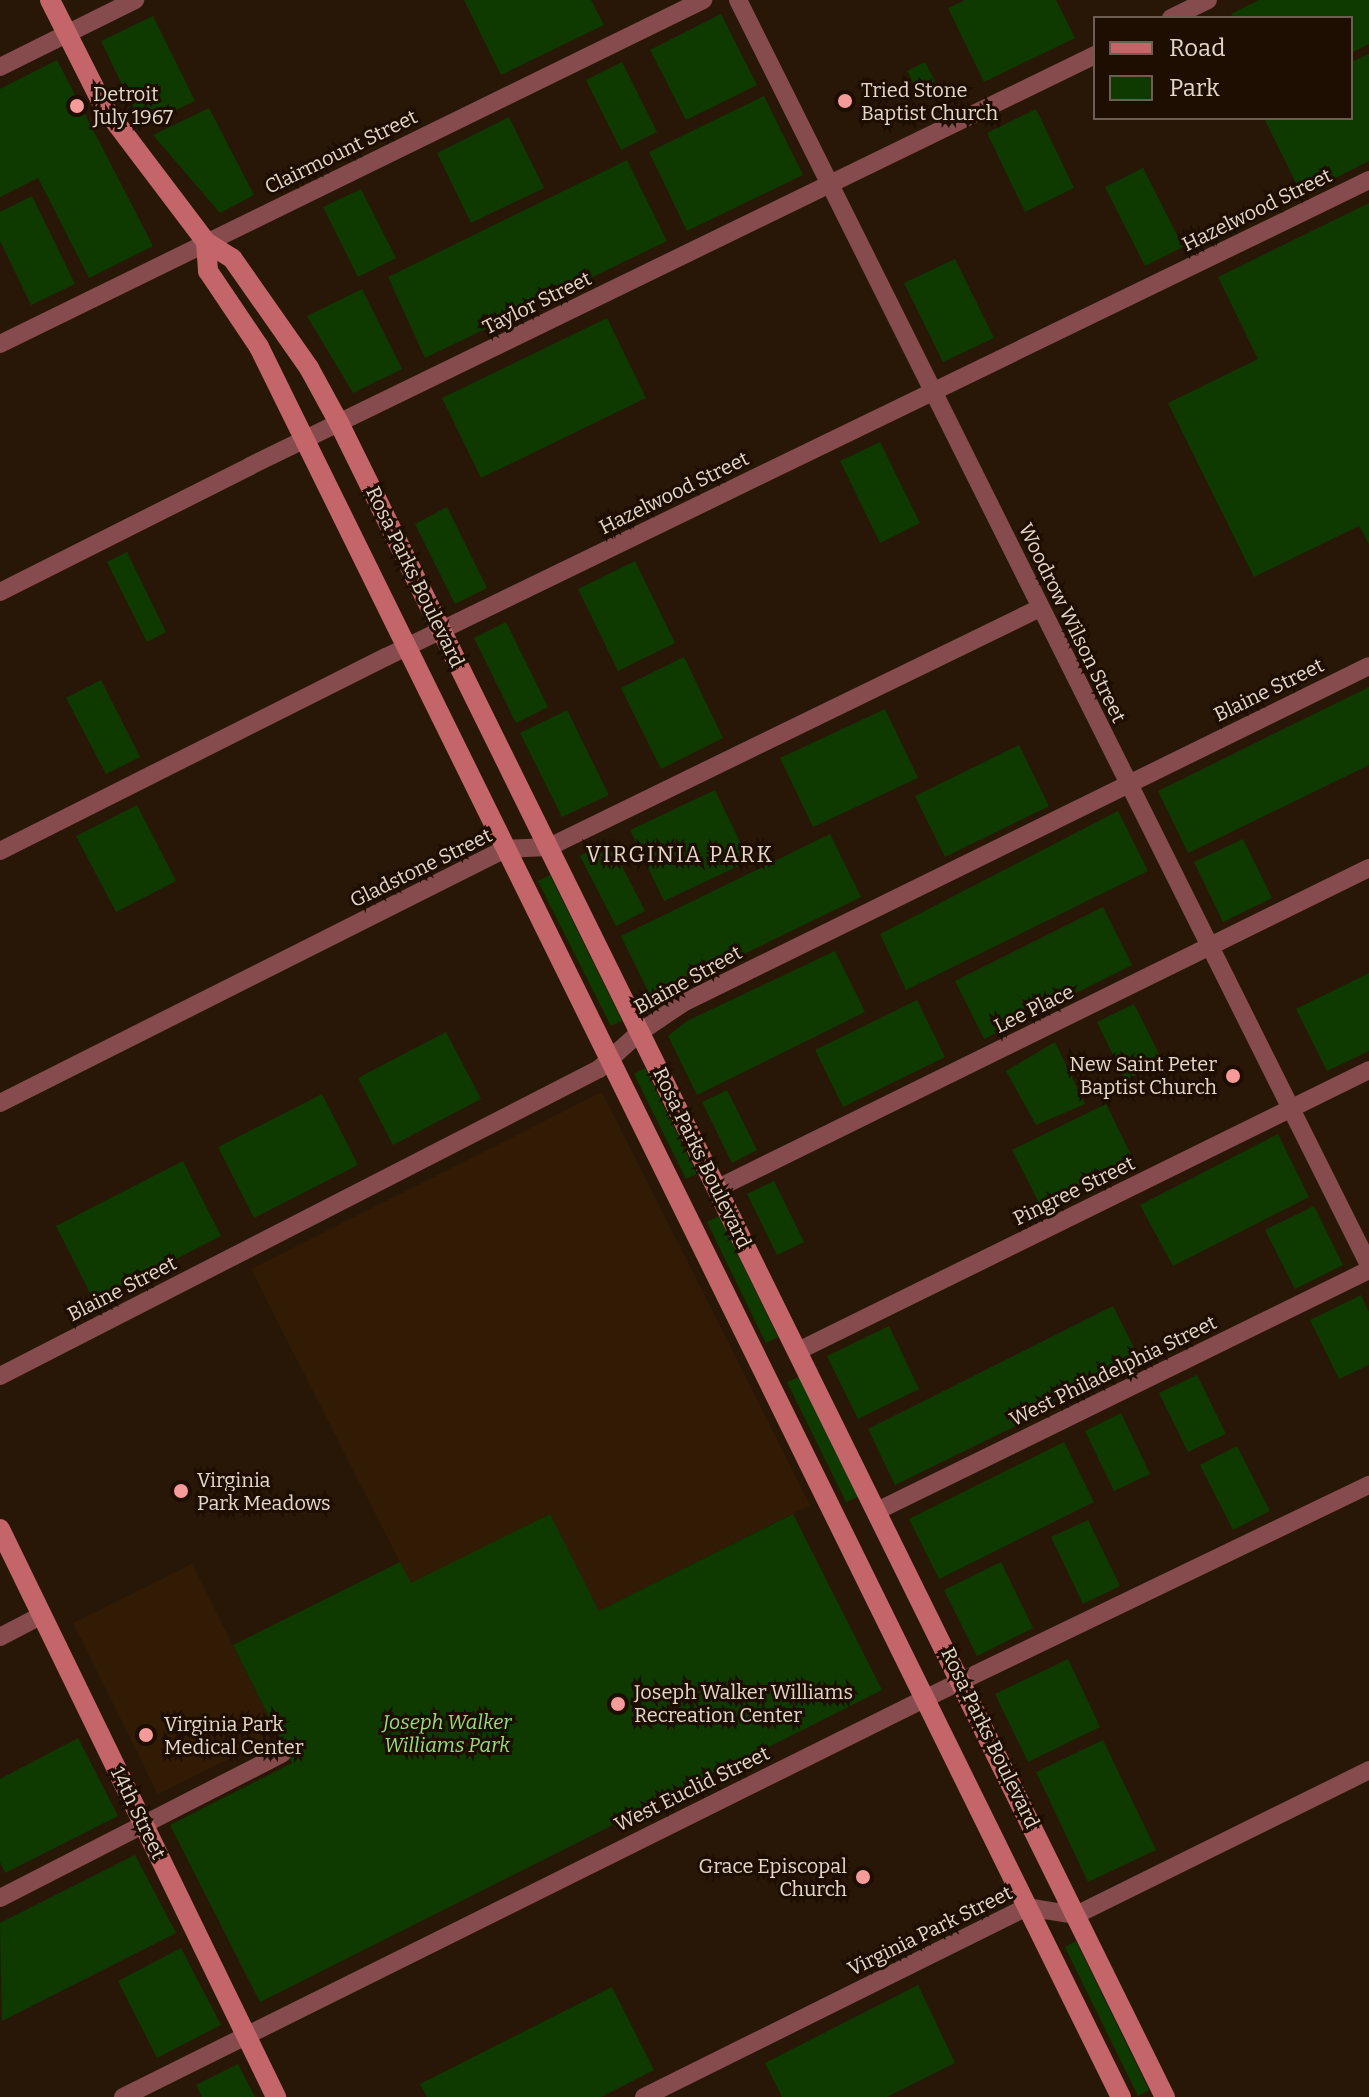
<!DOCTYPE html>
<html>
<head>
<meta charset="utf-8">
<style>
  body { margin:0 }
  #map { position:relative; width:1369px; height:2097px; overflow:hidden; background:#281707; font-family:Bitter,serif }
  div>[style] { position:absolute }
  .built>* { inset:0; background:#311b05 }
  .green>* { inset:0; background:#0e3a00 }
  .street>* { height:18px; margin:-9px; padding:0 9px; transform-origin:9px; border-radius:9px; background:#864b4d }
  .secondary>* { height:20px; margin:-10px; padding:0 10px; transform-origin:10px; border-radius:10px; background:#c36569 }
  .dots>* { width:22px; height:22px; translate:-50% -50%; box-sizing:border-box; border:4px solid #1e0e01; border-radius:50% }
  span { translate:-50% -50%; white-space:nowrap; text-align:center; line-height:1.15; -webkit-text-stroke:6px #1e0e01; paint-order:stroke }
  .poi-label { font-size:20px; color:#e3d7cd }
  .left { translate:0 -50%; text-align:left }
  .right { translate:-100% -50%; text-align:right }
  .street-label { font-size:20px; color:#e3d7cd }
  .park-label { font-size:20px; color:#96df7f; font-style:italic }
  .neighbourhood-label { font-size:22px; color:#e3d7cd; letter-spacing:2px }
  .legend { position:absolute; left:1093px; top:16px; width:260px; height:104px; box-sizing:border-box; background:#1e0e01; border:2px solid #6d5e53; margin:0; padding:10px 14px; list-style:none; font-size:24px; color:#e3d7cd }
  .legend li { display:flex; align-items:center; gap:16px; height:40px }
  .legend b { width:40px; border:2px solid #6d5e53 }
</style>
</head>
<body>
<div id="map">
  <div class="built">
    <div style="clip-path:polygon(602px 1092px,810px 1505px,599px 1611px,549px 1514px,411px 1584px,251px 1269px)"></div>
    <div style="clip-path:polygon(192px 1564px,278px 1735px,158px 1794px,73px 1623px)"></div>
  </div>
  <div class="green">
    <div style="clip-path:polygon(464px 0,591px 0,604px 25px,501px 75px)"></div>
    <div style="clip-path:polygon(965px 0,1056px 0,1075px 38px,984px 82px,948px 8px)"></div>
    <div style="clip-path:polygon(1259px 0,1369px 0,1369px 44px,1351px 53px,1351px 18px,1234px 18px,1231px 14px)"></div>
    <div style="clip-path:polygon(721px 14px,757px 85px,686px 120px,650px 50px)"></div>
    <div style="clip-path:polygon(153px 16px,195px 101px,142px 126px,101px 41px)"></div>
    <div style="clip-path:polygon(1369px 54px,1369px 161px,1302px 195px,1264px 118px,1351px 118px,1351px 62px)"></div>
    <div style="clip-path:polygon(57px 60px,153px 246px,89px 278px,38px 178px,0 197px,0 89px)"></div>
    <div style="clip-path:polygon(622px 62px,657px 132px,621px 150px,586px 80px)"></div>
    <div style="clip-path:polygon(925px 62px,938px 87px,920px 96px,907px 71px)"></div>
    <div style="clip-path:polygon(764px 96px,803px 175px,687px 231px,649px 152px)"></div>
    <div style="clip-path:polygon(209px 108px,254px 195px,220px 213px,153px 135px)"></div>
    <div style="clip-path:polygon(1036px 109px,1074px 188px,1025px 212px,987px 133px)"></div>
    <div style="clip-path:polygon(509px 117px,544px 188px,471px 223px,437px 153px)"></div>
    <div style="clip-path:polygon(627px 160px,667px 241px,425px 358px,388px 277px)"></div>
    <div style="clip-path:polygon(1143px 168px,1183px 247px,1145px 266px,1105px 187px)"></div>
    <div style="clip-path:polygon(361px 189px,396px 258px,358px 277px,323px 207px)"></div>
    <div style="clip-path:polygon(32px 196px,75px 284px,31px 305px,0 241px,0 212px)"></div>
    <div style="clip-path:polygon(1369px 203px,1369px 544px,1359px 526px,1254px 577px,1168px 403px,1258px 359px,1218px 277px)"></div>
    <div style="clip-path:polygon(955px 259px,994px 338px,943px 362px,904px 283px)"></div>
    <div style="clip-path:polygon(362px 289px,402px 369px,353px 393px,307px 316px)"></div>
    <div style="clip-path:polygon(607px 318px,646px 398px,481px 478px,442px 398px)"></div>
    <div style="clip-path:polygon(880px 442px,920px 523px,880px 543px,840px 461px)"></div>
    <div style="clip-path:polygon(447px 507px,487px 588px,455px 604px,415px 524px)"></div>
    <div style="clip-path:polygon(127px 552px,166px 632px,147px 642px,107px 562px)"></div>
    <div style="clip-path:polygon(635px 561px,675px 643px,618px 671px,578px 589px)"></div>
    <div style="clip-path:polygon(506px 622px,548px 707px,516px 723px,474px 638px)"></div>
    <div style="clip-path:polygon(684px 657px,723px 738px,661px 769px,621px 688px)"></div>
    <div style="clip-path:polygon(101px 680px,140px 757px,106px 774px,66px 698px)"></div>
    <div style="clip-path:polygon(1369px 687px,1369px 765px,1188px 853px,1158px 791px)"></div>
    <div style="clip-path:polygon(885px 709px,918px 778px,813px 827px,780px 758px)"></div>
    <div style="clip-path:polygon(567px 710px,609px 795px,562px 817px,520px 733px)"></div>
    <div style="clip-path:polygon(1019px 745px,1049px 806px,945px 857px,915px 796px)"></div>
    <div style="clip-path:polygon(715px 790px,749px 861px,664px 901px,630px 830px)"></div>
    <div style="clip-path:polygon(137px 805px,176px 881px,116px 912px,76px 836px)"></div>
    <div style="clip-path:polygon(1118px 811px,1148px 871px,906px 990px,880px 934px)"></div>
    <div style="clip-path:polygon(830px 834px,861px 897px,652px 999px,621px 936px)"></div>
    <div style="clip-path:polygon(1243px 839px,1272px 898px,1223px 922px,1194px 862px)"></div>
    <div style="clip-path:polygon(609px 841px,645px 911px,616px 926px,580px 856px)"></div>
    <div style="clip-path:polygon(550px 875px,622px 1021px,611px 1026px,538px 881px)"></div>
    <div style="clip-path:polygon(1103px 907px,1132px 965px,984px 1039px,955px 981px)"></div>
    <div style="clip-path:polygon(835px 951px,865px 1012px,697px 1095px,668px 1036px,687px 1021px)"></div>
    <div style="clip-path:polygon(1369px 973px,1369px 1051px,1327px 1071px,1296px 1009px)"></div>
    <div style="clip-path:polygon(917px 1000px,945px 1057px,843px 1107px,815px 1050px)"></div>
    <div style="clip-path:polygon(1134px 1004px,1163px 1062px,1125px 1080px,1097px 1022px)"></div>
    <div style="clip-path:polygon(446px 1032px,481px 1099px,393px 1145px,358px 1078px)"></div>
    <div style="clip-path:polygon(1055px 1042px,1085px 1104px,1036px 1125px,1006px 1071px)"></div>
    <div style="clip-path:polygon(645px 1068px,697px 1174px,686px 1179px,634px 1074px)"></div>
    <div style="clip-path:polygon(727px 1090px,757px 1150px,732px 1163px,702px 1102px)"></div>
    <div style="clip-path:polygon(322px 1094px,358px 1165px,254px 1218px,218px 1147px)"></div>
    <div style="clip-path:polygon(1106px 1104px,1136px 1165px,1043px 1211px,1012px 1150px)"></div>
    <div style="clip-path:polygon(1278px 1134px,1309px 1197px,1173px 1266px,1140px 1205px)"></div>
    <div style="clip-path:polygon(183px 1161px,221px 1236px,94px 1301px,56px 1226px)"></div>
    <div style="clip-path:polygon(774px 1181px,804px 1242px,777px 1255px,747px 1194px)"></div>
    <div style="clip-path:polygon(1314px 1206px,1343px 1265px,1295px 1289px,1265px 1230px)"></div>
    <div style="clip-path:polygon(719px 1216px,778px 1337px,766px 1343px,707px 1222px)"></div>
    <div style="clip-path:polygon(1361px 1295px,1369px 1312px,1369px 1365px,1339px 1379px,1310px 1320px)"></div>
    <div style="clip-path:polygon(1113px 1306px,1142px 1364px,895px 1485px,868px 1429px)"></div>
    <div style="clip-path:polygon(889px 1326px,919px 1389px,858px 1419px,827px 1356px)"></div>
    <div style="clip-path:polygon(1197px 1375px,1226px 1434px,1188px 1452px,1159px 1393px)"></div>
    <div style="clip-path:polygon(799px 1377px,858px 1497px,846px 1502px,787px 1382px)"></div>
    <div style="clip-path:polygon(1121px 1413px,1150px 1474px,1114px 1491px,1085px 1431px)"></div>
    <div style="clip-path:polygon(1064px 1442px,1094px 1502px,939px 1579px,909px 1519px)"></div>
    <div style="clip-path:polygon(1237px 1446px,1270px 1511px,1233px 1530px,1200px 1465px)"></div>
    <div style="clip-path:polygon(550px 1514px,599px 1611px,793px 1514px,882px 1690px,260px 2002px,170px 1825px,292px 1763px,233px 1645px,400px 1562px,411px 1583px)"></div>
    <div style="clip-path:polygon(1088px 1520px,1120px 1586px,1083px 1604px,1051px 1537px)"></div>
    <div style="clip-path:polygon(1001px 1562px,1033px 1628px,977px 1656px,944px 1590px)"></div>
    <div style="clip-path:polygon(1068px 1659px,1100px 1727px,1028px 1762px,995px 1694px)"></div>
    <div style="clip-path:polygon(78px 1738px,118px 1816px,5px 1873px,0 1862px,0 1779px)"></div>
    <div style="clip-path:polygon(1103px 1740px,1156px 1850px,1088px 1882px,1036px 1772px)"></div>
    <div style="clip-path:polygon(135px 1855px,176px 1933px,2px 2021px,0 1923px)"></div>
    <div style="clip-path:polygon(1076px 1941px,1149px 2090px,1138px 2096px,1065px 1947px)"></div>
    <div style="clip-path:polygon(181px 1948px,221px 2025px,157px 2058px,118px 1981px)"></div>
    <div style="clip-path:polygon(918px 1985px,955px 2063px,887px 2097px,782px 2097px,765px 2063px)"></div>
    <div style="clip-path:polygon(612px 1987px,654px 2070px,601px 2097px,427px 2097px,420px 2084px)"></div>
    <div style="clip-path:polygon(238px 2064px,255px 2097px,202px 2097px,196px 2085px)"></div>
  </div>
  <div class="street">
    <div style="left:738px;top:0;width:1414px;rotate:63.49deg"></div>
    <div style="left:1171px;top:18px;width:41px;rotate:-25.9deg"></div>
    <div style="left:0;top:67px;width:151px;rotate:-26.4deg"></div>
    <div style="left:0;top:344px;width:783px;rotate:-26.07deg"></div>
    <div style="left:0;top:592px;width:280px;rotate:-26.7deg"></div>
    <div style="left:250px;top:466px;width:940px;rotate:-25.94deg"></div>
    <div style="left:0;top:851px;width:432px;rotate:-26.7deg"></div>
    <div style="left:386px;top:657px;width:1093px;rotate:-25.88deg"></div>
    <div style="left:0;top:1103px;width:565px;rotate:-26.7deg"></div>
    <div style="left:505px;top:849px;width:44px;rotate:-2.6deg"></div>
    <div style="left:549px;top:847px;width:546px;rotate:-25.96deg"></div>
    <div style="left:718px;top:1188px;width:725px;rotate:-26.18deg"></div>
    <div style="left:798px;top:1351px;width:636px;rotate:-26.2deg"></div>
    <div style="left:0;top:1376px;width:673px;rotate:-27.14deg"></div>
    <div style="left:599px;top:1069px;width:55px;rotate:-42.1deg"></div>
    <div style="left:640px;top:1032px;width:52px;rotate:-34deg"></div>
    <div style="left:683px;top:1003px;width:764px;rotate:-26.16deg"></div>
    <div style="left:877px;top:1511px;width:548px;rotate:-26.1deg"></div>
    <div style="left:0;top:1637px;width:47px;rotate:-27.6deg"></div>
    <div style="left:0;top:1898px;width:317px;rotate:-27.1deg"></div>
    <div style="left:123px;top:2097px;width:894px;rotate:-26.42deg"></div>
    <div style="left:924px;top:1699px;width:494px;rotate:-25.7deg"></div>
    <div style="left:644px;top:2097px;width:427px;rotate:-26.4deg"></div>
    <div style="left:1026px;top:1907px;width:51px;rotate:9.1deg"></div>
    <div style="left:1076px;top:1915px;width:327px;rotate:-26.3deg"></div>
  </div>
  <div class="secondary">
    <div style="left:50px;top:0;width:120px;rotate:63.2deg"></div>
    <div style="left:104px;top:107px;width:169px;rotate:52.9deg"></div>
    <div style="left:206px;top:242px;width:31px;rotate:32deg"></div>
    <div style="left:232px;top:258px;width:134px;rotate:55deg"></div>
    <div style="left:309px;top:368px;width:63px;rotate:61.4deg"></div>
    <div style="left:339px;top:423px;width:1867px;rotate:63.74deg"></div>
    <div style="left:206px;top:242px;width:29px;rotate:86deg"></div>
    <div style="left:208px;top:271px;width:92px;rotate:56.1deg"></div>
    <div style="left:259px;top:347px;width:1951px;rotate:63.78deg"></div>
    <div style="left:0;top:1529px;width:632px;rotate:64.08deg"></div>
  </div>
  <div class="dots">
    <div style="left:845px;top:101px;background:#f59b9a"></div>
    <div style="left:77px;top:106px;background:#f59b9a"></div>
    <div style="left:1233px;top:1076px;background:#f59b9a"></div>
    <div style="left:181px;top:1491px;background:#f59b9a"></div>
    <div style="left:618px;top:1704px;background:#f59b9a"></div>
    <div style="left:146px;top:1735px;background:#f59b9a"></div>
    <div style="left:863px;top:1877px;background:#f59b9a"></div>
  </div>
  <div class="poi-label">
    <span class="left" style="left:861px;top:102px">Tried Stone<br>Baptist Church</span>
    <span class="left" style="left:93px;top:106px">Detroit<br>July 1967</span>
    <span class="right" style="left:1217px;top:1076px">New Saint Peter<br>Baptist Church</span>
    <span class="left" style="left:197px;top:1492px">Virginia<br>Park Meadows</span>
    <span class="left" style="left:634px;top:1704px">Joseph Walker Williams<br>Recreation Center</span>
    <span class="left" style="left:164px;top:1736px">Virginia Park<br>Medical Center</span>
    <span class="right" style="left:847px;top:1878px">Grace Episcopal<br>Church</span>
  </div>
  <div class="street-label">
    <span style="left:341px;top:152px;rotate:-26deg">Clairmount Street</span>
    <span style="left:1257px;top:210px;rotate:-26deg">Hazelwood Street</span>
    <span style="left:537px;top:303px;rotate:-26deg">Taylor Street</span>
    <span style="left:674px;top:493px;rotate:-26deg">Hazelwood Street</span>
    <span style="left:415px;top:577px;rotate:64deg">Rosa Parks Boulevard</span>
    <span style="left:1072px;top:623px;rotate:64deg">Woodrow Wilson Street</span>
    <span style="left:1269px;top:690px;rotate:-26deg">Blaine Street</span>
    <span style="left:421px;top:868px;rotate:-26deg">Gladstone Street</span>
    <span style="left:688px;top:980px;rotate:-29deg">Blaine Street</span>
    <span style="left:1034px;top:1009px;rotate:-26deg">Lee Place</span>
    <span style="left:702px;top:1158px;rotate:64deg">Rosa Parks Boulevard</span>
    <span style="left:1074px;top:1191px;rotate:-26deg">Pingree Street</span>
    <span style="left:122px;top:1289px;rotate:-27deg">Blaine Street</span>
    <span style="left:1113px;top:1371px;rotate:-26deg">West Philadelphia Street</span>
    <span style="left:990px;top:1738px;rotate:64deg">Rosa Parks Boulevard</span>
    <span style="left:692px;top:1789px;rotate:-26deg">West Euclid Street</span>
    <span style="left:138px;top:1813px;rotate:64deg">14th Street</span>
    <span style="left:930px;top:1931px;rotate:-26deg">Virginia Park Street</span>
  </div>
  <div class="park-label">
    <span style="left:447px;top:1734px">Joseph Walker<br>Williams Park</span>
  </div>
  <div class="neighbourhood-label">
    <span style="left:680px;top:855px">VIRGINIA PARK</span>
  </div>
  <ul class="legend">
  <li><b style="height:10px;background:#c36569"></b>Road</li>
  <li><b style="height:22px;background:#0e3a00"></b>Park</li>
  </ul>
</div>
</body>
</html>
